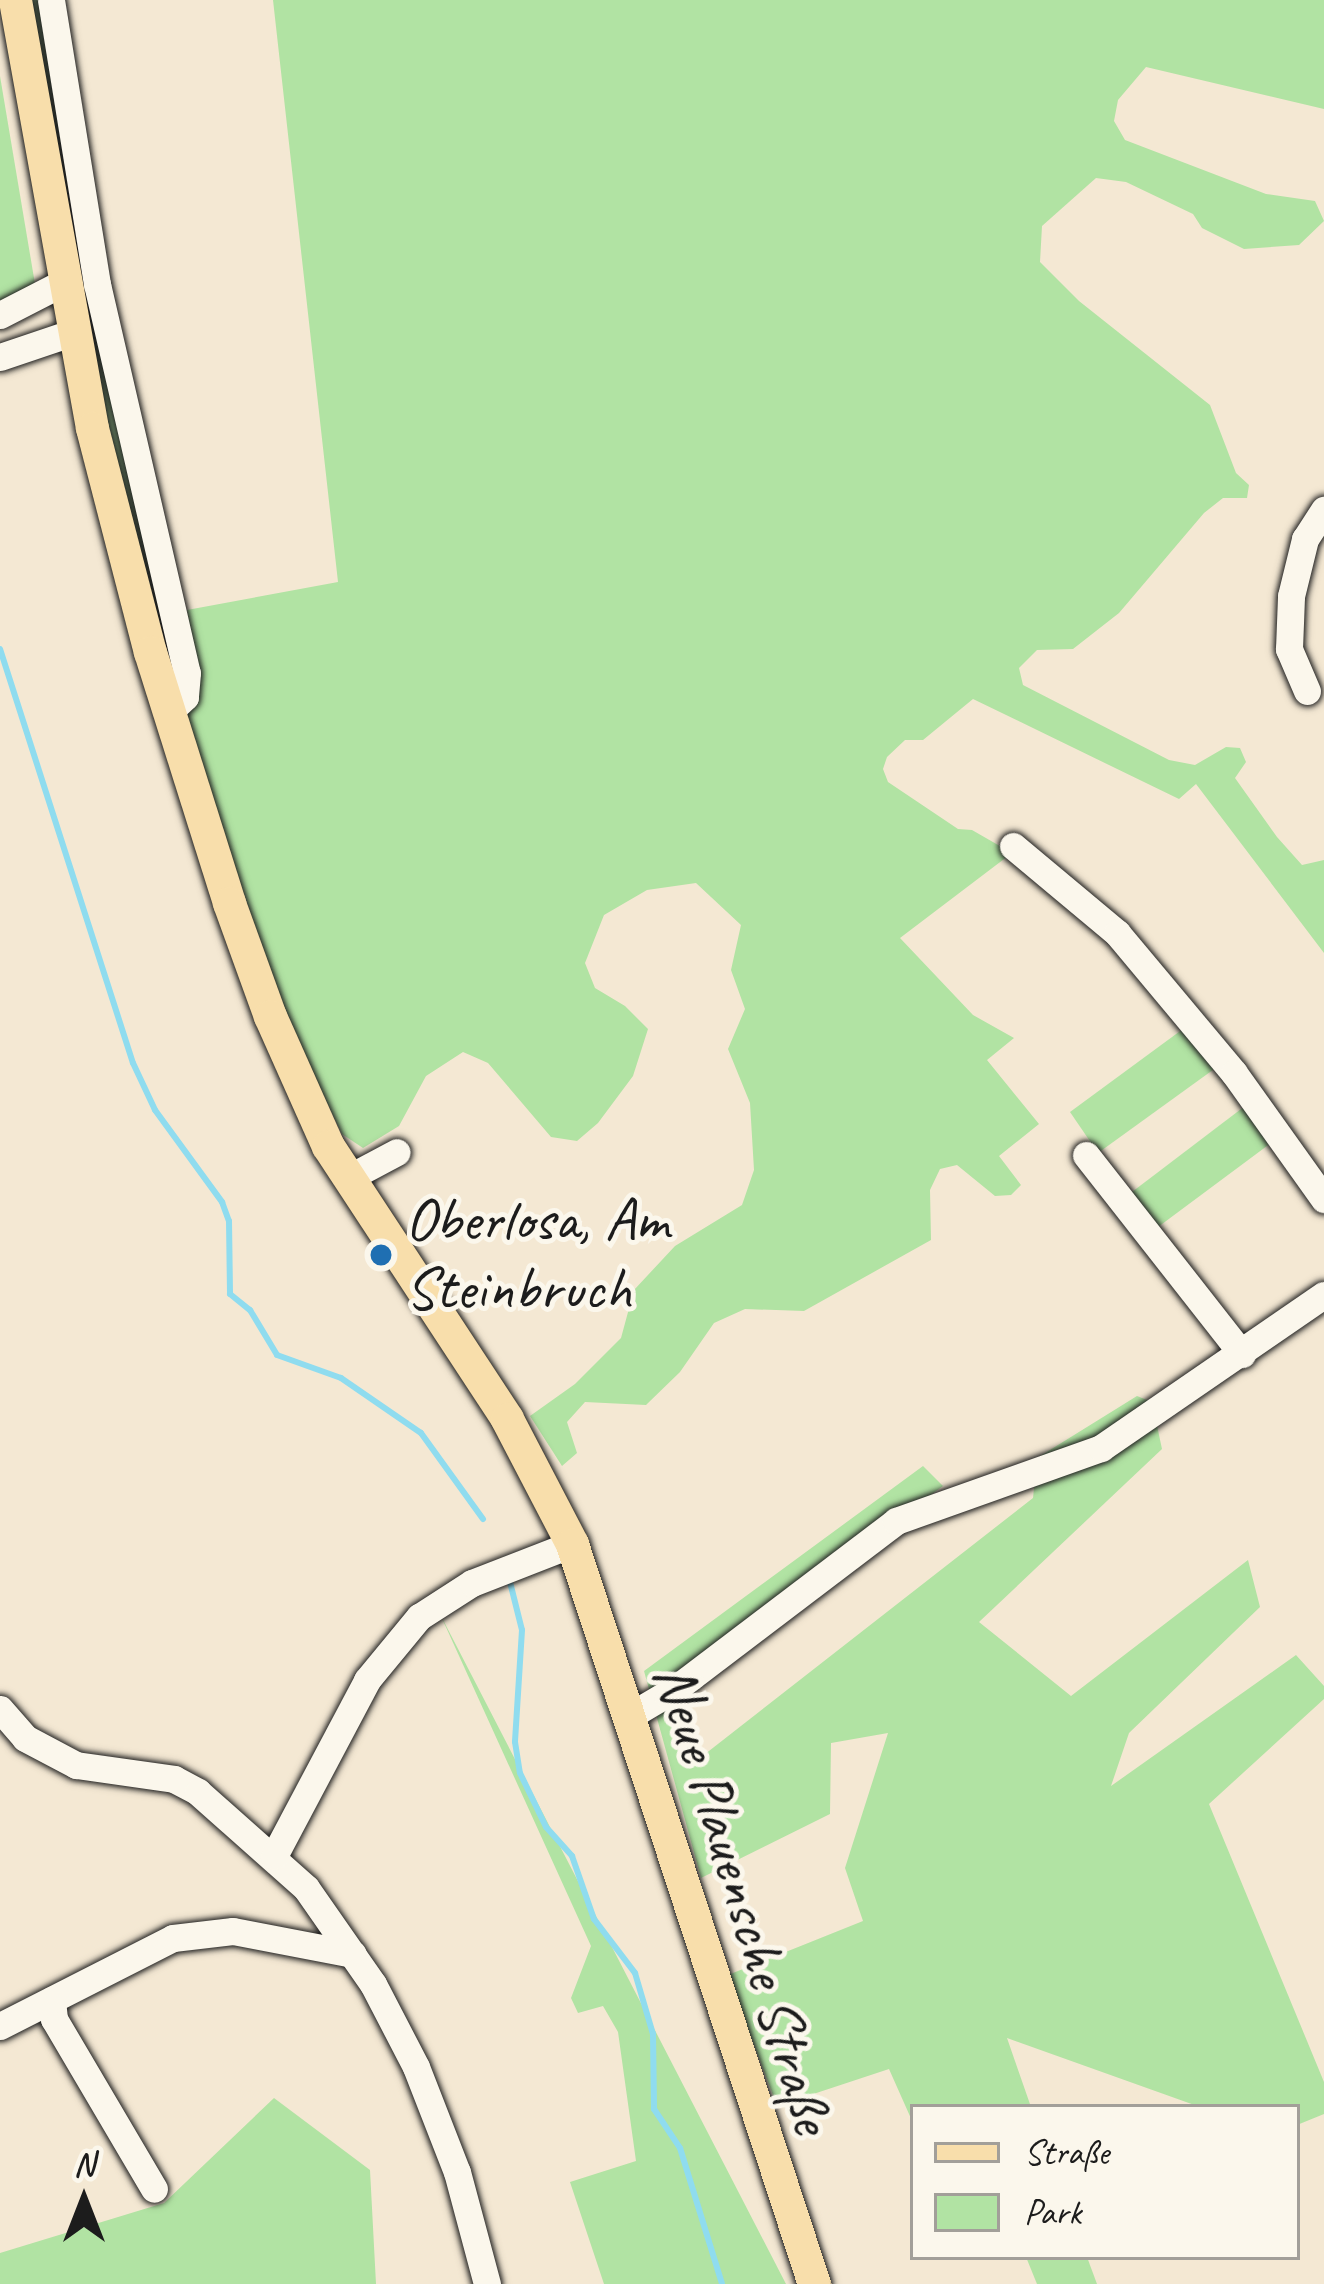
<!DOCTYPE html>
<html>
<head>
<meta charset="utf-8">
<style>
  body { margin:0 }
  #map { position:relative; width:1324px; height:2284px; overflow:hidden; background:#f4e8d3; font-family:Caveat,sans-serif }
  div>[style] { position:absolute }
  .green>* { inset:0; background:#b1e3a3 }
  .stream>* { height:6px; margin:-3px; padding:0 3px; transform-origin:3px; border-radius:3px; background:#8fdcef }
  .roads { filter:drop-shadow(0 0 3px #1c1c1c) drop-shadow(0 0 3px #1c1c1c) }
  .minor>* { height:27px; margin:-13.5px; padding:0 13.5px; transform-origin:13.5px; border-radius:13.5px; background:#fbf7ec }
  .major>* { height:33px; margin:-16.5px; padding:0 16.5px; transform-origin:16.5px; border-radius:16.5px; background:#f8deab }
  .dots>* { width:33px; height:33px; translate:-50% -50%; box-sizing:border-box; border:6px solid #fbf7ec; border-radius:50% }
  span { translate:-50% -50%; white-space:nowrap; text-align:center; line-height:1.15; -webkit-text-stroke:10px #fbf7ec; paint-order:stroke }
  .poi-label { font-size:60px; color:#1c1c1c }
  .left { translate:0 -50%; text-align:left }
  .street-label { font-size:60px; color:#1c1c1c }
  .legend { position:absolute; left:910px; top:2104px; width:390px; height:156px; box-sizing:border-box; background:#fbf7ec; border:3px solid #a29f99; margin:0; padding:15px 21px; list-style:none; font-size:36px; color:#1c1c1c }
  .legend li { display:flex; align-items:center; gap:24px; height:60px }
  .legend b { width:60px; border:3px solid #a29f99 }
  .north { position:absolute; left:24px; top:2140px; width:120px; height:120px; -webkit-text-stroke:9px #fbf7ec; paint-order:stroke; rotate:0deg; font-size:33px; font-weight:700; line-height:48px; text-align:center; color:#1c1c1c }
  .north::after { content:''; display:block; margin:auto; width:42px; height:54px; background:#1c1c1c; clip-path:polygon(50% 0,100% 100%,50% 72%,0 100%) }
</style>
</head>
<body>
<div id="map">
  <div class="green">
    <div style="clip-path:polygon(28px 0,49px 0,79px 206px,66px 211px)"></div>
    <div style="clip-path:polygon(273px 0,1324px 0,1324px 109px,1146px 67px,1118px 100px,1114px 121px,1125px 140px,1266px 194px,1315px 201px,1324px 221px,1299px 245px,1244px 249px,1202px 228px,1193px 214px,1126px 182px,1096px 178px,1042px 226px,1040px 262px,1079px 301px,1210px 405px,1236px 473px,1249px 485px,1247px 498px,1223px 498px,1204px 513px,1119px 613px,1073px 649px,1037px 650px,1019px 668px,1023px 685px,1169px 760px,1195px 765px,1226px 747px,1240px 748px,1246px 762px,1235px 778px,1277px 837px,1302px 865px,1324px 860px,1324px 953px,1196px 784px,1179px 799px,973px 699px,923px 740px,905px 740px,887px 757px,883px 769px,888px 782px,958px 829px,972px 830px,1012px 853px,900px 938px,973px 1015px,1014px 1038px,987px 1060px,1039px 1124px,999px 1156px,1021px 1185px,1011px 1195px,995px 1196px,957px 1165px,940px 1169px,930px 1190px,931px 1240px,804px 1311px,745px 1309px,714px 1323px,680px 1372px,646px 1405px,585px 1402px,567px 1422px,577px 1453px,562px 1466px,530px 1416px,575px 1384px,621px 1338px,634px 1290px,675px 1246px,742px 1205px,754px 1170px,750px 1103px,728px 1049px,745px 1009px,731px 970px,741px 925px,696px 883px,647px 890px,604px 915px,585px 963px,595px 988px,625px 1006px,648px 1029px,633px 1076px,598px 1123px,577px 1141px,551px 1137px,488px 1063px,463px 1052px,426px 1076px,399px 1126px,363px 1148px,342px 1134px,282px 1009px,184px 713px,198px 673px,187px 610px,338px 582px)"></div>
    <div style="clip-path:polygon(0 76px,36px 290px,0 309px)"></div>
    <div style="clip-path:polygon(73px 234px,80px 243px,81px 278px,165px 597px,174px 688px,103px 428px)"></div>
    <div style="clip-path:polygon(1187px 1026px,1217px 1067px,1098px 1153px,1070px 1112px)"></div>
    <div style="clip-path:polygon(1245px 1106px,1271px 1143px,1154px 1230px,1128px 1195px)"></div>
    <div style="clip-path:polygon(1137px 1396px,1152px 1402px,1162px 1449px,979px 1622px,1071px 1696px,1248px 1560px,1260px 1607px,1129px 1733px,1111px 1786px,1296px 1655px,1324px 1686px,1324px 1699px,1209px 1804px,1324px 2082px,1324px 2114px,1297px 2125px,1297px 2107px,1200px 2107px,1007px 2038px,1031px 2107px,913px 2107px,913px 2123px,889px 2069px,777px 2106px,728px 1975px,863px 1921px,845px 1868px,888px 1733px,831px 1743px,830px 1814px,701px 1878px,644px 1671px,923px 1466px,943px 1486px,673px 1683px,700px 1758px,1033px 1498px,1037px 1458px)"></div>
    <div style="clip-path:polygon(440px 1614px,786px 2284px,604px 2284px,570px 2182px,636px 2161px,618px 2032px,603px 2006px,578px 2013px,571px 1998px,591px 1946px)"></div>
    <div style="clip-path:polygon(274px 2098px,370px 2170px,376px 2284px,0 2284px,0 2253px,164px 2203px)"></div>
    <div style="clip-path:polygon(1026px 2257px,1087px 2257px,1097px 2284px,1037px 2284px)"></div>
  </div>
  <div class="stream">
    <div style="left:0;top:649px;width:435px;rotate:72.2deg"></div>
    <div style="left:133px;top:1063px;width:52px;rotate:64.9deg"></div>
    <div style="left:155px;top:1110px;width:114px;rotate:53.9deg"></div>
    <div style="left:222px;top:1202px;width:20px;rotate:70deg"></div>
    <div style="left:229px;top:1221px;width:73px;rotate:89.2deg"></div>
    <div style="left:230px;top:1294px;width:26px;rotate:39deg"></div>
    <div style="left:250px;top:1310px;width:52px;rotate:59deg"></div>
    <div style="left:277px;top:1355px;width:68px;rotate:19.8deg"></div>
    <div style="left:341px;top:1378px;width:97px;rotate:34.5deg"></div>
    <div style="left:421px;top:1433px;width:106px;rotate:54.2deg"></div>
    <div style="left:510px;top:1582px;width:49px;rotate:76deg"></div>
    <div style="left:522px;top:1630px;width:112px;rotate:93.6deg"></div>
    <div style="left:515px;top:1742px;width:31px;rotate:81deg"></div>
    <div style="left:520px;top:1773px;width:60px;rotate:64.3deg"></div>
    <div style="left:546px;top:1827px;width:39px;rotate:48deg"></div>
    <div style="left:572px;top:1856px;width:67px;rotate:70.8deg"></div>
    <div style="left:594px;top:1919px;width:68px;rotate:52.8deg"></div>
    <div style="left:635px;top:1973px;width:64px;rotate:73.6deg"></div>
    <div style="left:653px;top:2034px;width:75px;rotate:89.2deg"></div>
    <div style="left:654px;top:2109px;width:47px;rotate:56.3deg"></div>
    <div style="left:680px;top:2148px;width:142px;rotate:72.8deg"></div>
  </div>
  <div class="roads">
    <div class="minor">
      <div style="left:51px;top:0;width:288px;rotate:80.8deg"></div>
      <div style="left:97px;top:284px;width:399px;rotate:77deg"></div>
      <div style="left:187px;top:673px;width:24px;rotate:95deg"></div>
      <div style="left:185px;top:697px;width:23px;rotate:137deg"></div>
      <div style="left:0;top:315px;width:70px;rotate:-27.3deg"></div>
      <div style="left:0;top:357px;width:75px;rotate:-18.7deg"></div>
      <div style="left:1307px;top:691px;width:46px;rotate:-113.2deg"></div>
      <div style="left:1289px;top:649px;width:53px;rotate:-87.8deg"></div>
      <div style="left:1291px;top:596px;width:59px;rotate:-76.2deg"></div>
      <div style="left:1305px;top:539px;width:35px;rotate:-57deg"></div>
      <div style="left:1013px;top:846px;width:136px;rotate:39.9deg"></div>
      <div style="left:1117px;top:933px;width:182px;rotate:50.1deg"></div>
      <div style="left:1234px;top:1073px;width:155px;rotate:54.5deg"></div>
      <div style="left:1086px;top:1155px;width:253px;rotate:51.9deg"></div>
      <div style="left:348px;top:1178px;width:55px;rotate:-28deg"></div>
      <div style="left:0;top:1709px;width:38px;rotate:49deg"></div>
      <div style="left:25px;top:1738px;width:58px;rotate:27.9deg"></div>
      <div style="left:76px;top:1765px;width:99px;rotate:8.1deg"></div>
      <div style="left:174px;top:1779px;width:27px;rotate:28deg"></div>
      <div style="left:198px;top:1792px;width:144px;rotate:41.6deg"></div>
      <div style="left:306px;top:1888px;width:117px;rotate:55.1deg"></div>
      <div style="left:373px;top:1984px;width:93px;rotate:62.6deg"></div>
      <div style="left:416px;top:2067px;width:113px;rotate:68.7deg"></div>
      <div style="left:457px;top:2172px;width:116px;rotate:75deg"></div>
      <div style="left:631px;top:1715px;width:51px;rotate:-30.6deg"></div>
      <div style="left:675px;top:1689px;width:278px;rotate:-37.2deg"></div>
      <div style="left:896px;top:1521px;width:218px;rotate:-19.6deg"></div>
      <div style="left:1101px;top:1448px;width:270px;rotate:-34.5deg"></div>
      <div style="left:274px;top:1856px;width:199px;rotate:-62.1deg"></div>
      <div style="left:367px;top:1680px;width:82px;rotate:-50.5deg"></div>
      <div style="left:419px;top:1617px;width:63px;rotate:-32.7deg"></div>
      <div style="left:472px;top:1583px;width:107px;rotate:-21.3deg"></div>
      <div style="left:52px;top:2000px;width:19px;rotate:84deg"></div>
      <div style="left:54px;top:2019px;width:197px;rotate:59.5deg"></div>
      <div style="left:0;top:2026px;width:194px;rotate:-27deg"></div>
      <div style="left:173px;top:1938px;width:60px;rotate:-6.7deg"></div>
      <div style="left:233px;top:1931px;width:122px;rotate:10.9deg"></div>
    </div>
    <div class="major">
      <div style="left:15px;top:0;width:435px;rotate:79.8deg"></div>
      <div style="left:92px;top:428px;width:231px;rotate:75.5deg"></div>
      <div style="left:150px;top:652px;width:263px;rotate:72.5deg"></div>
      <div style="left:229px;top:903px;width:120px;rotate:70.1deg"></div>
      <div style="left:270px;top:1016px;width:142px;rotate:66deg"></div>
      <div style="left:328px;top:1146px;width:326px;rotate:56.7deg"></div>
      <div style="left:507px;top:1419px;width:141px;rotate:62.5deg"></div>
      <div style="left:572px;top:1544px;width:779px;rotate:71.89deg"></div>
    </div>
  </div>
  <div class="dots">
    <div style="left:381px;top:1255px;background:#1f6fb2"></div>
  </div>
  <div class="poi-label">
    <span class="left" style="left:405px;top:1254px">Oberlosa, Am<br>Steinbruch</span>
  </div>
  <div class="street-label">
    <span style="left:744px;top:1898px;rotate:73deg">Neue Plauensche Straße</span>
  </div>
  <ul class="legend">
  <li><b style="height:15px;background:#f8deab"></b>Straße</li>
  <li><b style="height:33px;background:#b1e3a3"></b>Park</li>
  </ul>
  <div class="north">N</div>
</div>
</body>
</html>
